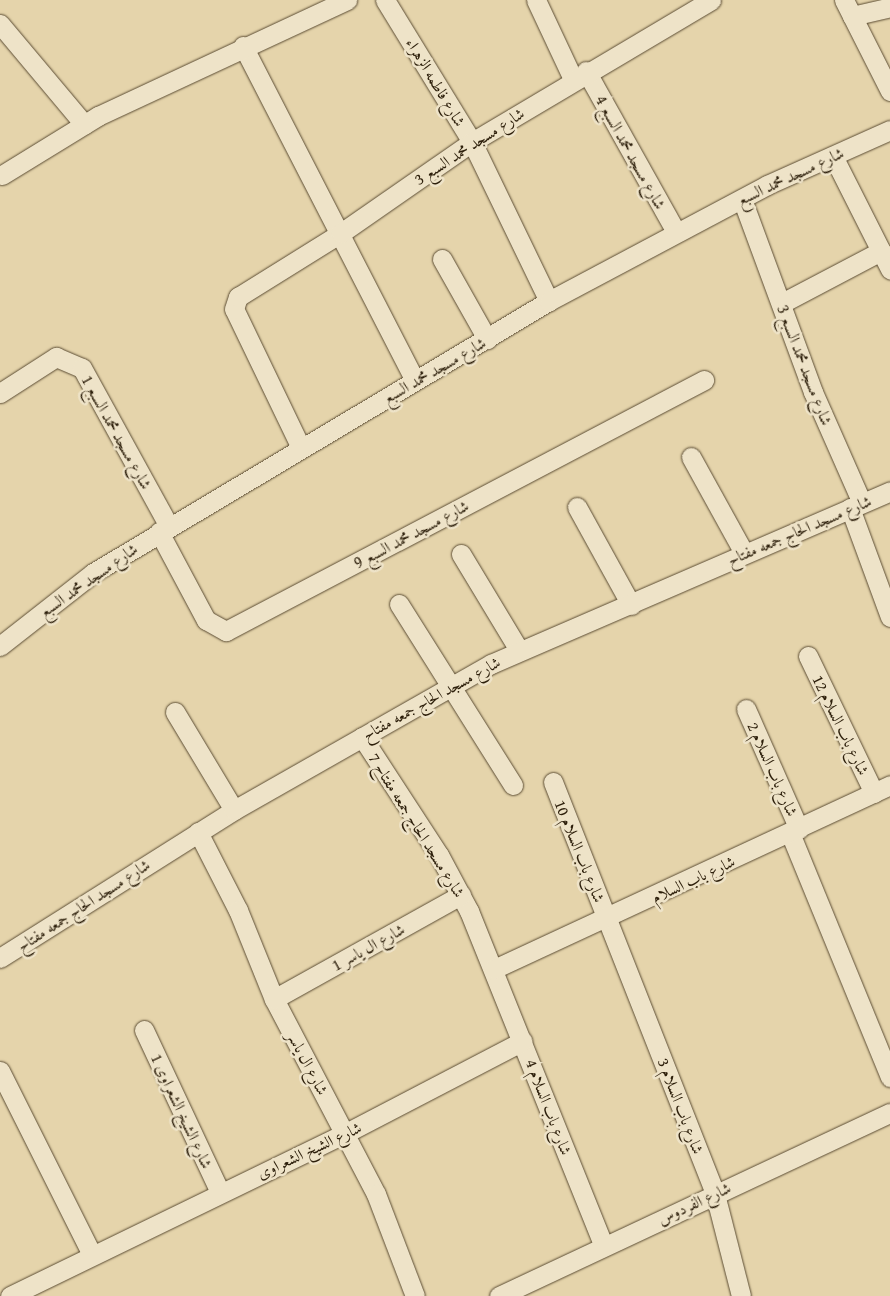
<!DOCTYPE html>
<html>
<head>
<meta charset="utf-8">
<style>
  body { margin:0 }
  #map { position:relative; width:890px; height:1296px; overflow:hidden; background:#e5d4ab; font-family:"Gentium Book Plus",Amiri,serif }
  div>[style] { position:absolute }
  .roads { filter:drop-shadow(0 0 1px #5b4c33) drop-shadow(0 0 1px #5b4c33) }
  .minor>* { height:19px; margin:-9.5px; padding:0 9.5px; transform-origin:9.5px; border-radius:9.5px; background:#eee3c8 }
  span { translate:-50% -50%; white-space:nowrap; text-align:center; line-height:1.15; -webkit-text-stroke:5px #eee3c8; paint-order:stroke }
  .street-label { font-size:16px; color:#2d1f0b }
</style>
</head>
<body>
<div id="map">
  <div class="roads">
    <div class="minor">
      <div style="left:385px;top:0;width:167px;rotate:58.5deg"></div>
      <div style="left:472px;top:142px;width:177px;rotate:64.2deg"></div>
      <div style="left:536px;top:0;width:87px;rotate:64.9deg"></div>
      <div style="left:844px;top:0;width:102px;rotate:63.2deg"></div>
      <div style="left:852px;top:16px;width:39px;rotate:-13deg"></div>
      <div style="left:0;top:24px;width:131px;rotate:50deg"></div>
      <div style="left:243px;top:46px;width:376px;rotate:62.8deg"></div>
      <div style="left:586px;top:71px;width:184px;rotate:60.8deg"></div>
      <div style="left:833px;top:156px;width:127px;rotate:63.2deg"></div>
      <div style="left:2px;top:175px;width:113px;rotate:-31.6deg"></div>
      <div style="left:98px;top:116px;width:275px;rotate:-25deg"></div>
      <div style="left:742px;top:199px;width:206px;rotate:69.8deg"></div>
      <div style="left:813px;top:392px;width:121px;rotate:66.2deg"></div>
      <div style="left:442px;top:259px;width:92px;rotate:60.6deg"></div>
      <div style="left:782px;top:303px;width:112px;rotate:-27.7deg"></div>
      <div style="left:0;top:393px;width:67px;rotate:-32.7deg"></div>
      <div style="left:56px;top:357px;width:28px;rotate:23deg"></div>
      <div style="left:82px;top:368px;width:180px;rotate:61.2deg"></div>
      <div style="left:301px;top:448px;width:154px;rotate:-115.7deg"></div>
      <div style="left:234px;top:309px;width:13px;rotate:-72deg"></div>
      <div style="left:238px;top:297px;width:121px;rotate:-31.9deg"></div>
      <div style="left:341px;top:233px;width:160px;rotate:-34.8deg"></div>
      <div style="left:472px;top:142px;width:278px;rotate:-30.7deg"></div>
      <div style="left:691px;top:457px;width:110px;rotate:61.1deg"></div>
      <div style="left:577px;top:507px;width:112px;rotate:61.1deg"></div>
      <div style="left:850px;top:508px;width:116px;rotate:69.8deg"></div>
      <div style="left:159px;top:532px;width:100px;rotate:61.9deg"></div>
      <div style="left:206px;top:620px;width:23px;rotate:29deg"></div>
      <div style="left:226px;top:631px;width:540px;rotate:-27.7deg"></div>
      <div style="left:461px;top:554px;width:112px;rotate:58.9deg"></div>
      <div style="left:399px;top:604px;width:214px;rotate:57.8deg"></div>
      <div style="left:0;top:646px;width:118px;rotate:-38.1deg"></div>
      <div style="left:93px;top:573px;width:531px;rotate:-30.82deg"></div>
      <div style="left:549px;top:301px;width:247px;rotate:-28deg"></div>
      <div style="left:767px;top:185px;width:135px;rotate:-24.1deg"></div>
      <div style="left:808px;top:656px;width:152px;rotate:64.3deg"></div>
      <div style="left:746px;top:709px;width:131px;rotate:66.2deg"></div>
      <div style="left:175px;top:712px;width:114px;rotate:59deg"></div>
      <div style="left:362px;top:737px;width:141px;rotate:56.9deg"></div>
      <div style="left:439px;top:855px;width:64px;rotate:61.8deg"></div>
      <div style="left:469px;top:911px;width:360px;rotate:68.1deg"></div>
      <div style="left:553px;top:782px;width:443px;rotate:68.5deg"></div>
      <div style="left:715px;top:1194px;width:105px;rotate:75.7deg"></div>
      <div style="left:198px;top:832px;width:88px;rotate:62.9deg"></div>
      <div style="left:238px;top:910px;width:96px;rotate:68deg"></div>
      <div style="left:274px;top:999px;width:220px;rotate:62.4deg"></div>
      <div style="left:376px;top:1194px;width:109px;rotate:69.1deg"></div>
      <div style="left:790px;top:833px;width:264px;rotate:67.7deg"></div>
      <div style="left:0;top:958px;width:277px;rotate:-32.3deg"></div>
      <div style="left:234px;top:810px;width:296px;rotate:-29.6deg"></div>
      <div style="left:491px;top:664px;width:435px;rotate:-23.4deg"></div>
      <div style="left:494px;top:969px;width:437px;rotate:-24.9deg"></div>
      <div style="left:274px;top:999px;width:214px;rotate:-29.1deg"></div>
      <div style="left:144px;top:1030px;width:179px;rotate:64.9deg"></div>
      <div style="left:0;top:1071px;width:206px;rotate:63.4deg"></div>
      <div style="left:10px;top:1296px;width:373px;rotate:-25.9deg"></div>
      <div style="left:346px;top:1133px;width:199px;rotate:-27.5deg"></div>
      <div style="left:499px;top:1296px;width:432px;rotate:-25.1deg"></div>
    </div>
  </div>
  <div class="street-label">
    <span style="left:436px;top:82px;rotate:59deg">شارع فاطمه الزهراء</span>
    <span style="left:469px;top:146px;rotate:-33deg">شارع مسجد محمد السبع 3</span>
    <span style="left:631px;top:152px;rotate:61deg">شارع مسجد محمد السبع 4</span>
    <span style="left:790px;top:176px;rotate:-25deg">شارع مسجد محمد السبع</span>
    <span style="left:805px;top:365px;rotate:69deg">شارع مسجد محمد السبع 3</span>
    <span style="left:434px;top:370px;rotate:-30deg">شارع مسجد محمد السبع</span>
    <span style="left:117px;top:432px;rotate:61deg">شارع مسجد محمد السبع 1</span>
    <span style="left:799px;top:530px;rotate:-23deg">شارع مسجد الحاج جمعه مفتاح</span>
    <span style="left:411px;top:534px;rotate:-28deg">شارع مسجد محمد السبع 9</span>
    <span style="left:88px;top:580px;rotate:-35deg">شارع مسجد محمد السبع</span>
    <span style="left:431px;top:698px;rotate:-29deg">شارع مسجد الحاج جمعه مفتاح</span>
    <span style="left:841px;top:725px;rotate:64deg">شارع باب السلام 12</span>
    <span style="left:773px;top:769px;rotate:66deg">شارع باب السلام 2</span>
    <span style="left:417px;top:825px;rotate:58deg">شارع مسجد الحاج جمعه مفتاح 7</span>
    <span style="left:580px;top:851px;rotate:68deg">شارع باب السلام 10</span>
    <span style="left:693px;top:879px;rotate:-25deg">شارع باب السلام</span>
    <span style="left:83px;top:905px;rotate:-33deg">شارع مسجد الحاج جمعه مفتاح</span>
    <span style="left:368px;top:947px;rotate:-29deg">شارع ال ياسر 1</span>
    <span style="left:308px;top:1063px;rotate:62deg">شارع ال ياسر</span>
    <span style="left:681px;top:1106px;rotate:69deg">شارع باب السلام 3</span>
    <span style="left:549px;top:1107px;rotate:69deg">شارع باب السلام 4</span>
    <span style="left:182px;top:1111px;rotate:65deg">شارع الشيخ الشعراوى 1</span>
    <span style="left:309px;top:1150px;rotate:-25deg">شارع الشيخ الشعراوى</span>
    <span style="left:694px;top:1203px;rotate:-25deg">شارع الفردوس</span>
  </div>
</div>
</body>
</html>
